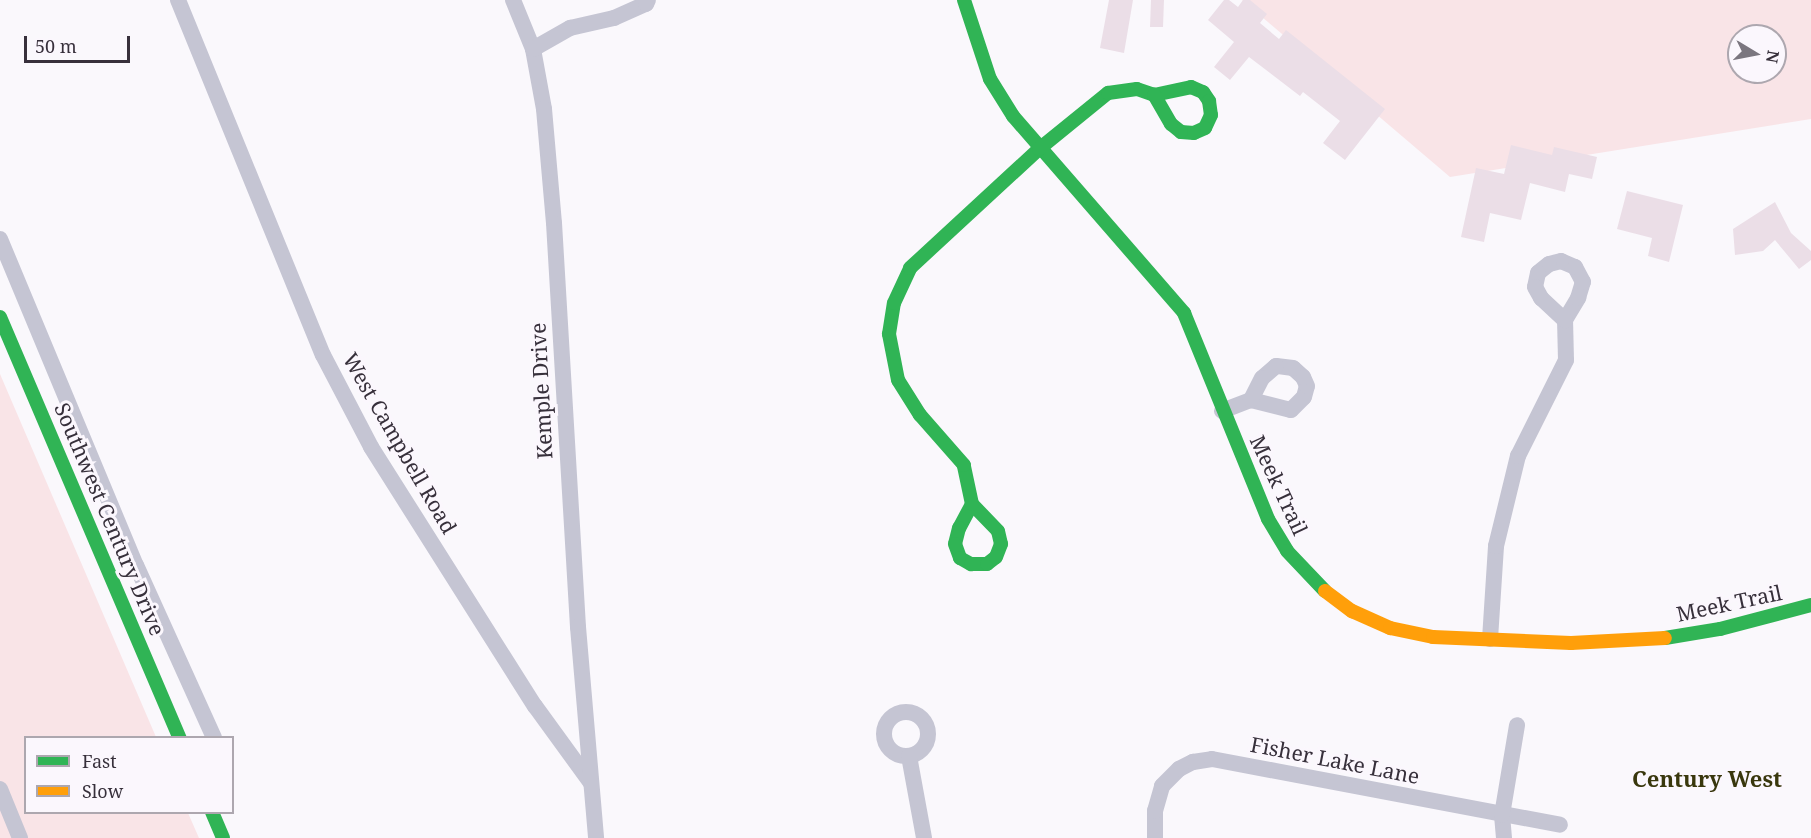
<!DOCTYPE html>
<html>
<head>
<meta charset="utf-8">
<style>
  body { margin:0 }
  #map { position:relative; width:1811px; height:838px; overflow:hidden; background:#faf8fc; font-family:"Noto Serif",serif }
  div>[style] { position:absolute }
  .green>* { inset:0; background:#f9e4e7 }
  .building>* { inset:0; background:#ebdee7 }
  .street>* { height:16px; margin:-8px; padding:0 8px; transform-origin:8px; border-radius:8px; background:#c5c5d3 }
  .street>.ring { margin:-8px; padding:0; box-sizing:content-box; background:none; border:16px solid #c5c5d3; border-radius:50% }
  .fast>* { height:14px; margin:-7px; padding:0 7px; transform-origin:7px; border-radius:7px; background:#30b455 }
  .slow>* { height:14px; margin:-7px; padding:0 7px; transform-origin:7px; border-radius:7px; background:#ff9f0a }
  span { translate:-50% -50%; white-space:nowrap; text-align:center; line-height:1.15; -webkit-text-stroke:6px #fbf7fd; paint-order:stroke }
  .street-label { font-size:21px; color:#37303b }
  .neighbourhood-label { font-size:22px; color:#39370d; font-weight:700 }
  .legend { position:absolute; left:24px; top:736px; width:210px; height:78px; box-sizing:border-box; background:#fbf7fd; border:2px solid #ada7af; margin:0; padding:8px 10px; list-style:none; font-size:18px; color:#37303b }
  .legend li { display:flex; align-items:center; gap:12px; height:30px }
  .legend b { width:30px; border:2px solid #ada7af }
  .north { position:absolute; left:1727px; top:24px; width:60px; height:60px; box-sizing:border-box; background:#fbf7fd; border:2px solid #ada7af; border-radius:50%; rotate:100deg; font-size:16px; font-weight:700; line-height:24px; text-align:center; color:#37303b }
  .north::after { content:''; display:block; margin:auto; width:21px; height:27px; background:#7b767f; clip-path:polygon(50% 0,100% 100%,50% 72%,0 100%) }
  .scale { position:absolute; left:24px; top:36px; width:106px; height:27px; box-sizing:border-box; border:3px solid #37303b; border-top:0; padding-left:8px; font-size:18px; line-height:21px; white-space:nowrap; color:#37303b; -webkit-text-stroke:4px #fbf7fd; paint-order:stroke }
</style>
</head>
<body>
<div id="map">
  <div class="green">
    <div style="clip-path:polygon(evenodd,1242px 0,1811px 0,1811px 119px,1450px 177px,1242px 0,1739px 36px,1775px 36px,1775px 72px,1739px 72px,1739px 36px)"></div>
    <div style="clip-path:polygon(0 374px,156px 737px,26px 738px,26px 812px,188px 813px,199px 838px,0 838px)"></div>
  </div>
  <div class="building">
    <div style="clip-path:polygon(1109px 0,1133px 0,1124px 53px,1100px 48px)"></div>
    <div style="clip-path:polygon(1151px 0,1164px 0,1163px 27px,1150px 27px)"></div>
    <div style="clip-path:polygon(1224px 0,1229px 0,1238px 7px,1243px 0,1250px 0,1267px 14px,1260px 23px,1279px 39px,1286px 30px,1385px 109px,1345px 160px,1323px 143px,1340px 121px,1303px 92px,1300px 96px,1249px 57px,1230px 80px,1214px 67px,1234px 42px,1208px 20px)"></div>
    <div style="clip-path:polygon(1511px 145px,1552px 155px,1554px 147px,1597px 157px,1592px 179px,1569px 174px,1565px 192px,1530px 183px,1521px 220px,1490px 213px,1484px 242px,1461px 237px,1476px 168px,1504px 174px)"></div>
    <div style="clip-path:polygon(1627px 191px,1683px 205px,1669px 262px,1648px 256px,1652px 238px,1617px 229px)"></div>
    <div style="clip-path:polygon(1775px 202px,1791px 233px,1811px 251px,1811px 260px,1799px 269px,1775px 240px,1763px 251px,1735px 255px,1733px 229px)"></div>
  </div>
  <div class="street">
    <div style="left:178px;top:0;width:383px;rotate:67.8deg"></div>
    <div style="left:323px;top:355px;width:104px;rotate:62.4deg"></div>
    <div style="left:371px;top:447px;width:307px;rotate:57.7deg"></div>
    <div style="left:535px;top:706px;width:95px;rotate:54deg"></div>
    <div style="left:513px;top:0;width:53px;rotate:67.8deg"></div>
    <div style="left:533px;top:49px;width:61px;rotate:79.6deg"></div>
    <div style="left:544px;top:109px;width:114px;rotate:85deg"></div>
    <div style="left:554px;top:223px;width:405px;rotate:86.6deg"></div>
    <div style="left:578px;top:627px;width:212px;rotate:85.1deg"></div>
    <div style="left:533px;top:49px;width:43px;rotate:-29.6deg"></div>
    <div style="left:570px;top:28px;width:45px;rotate:-12.8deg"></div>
    <div style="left:614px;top:18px;width:35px;rotate:-24deg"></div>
    <div style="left:646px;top:4px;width:4px;rotate:-63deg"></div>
    <div style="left:0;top:239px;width:353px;rotate:67.4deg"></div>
    <div style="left:136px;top:565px;width:190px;rotate:65.7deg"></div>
    <div style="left:1222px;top:411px;width:31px;rotate:-21deg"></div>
    <div style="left:1251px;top:400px;width:41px;rotate:14deg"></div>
    <div style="left:1291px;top:410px;width:18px;rotate:-45deg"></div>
    <div style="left:1304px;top:397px;width:11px;rotate:-75deg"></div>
    <div style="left:1307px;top:386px;width:10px;rotate:-114deg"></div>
    <div style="left:1303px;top:377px;width:13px;rotate:-138deg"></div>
    <div style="left:1293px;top:368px;width:17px;rotate:-173deg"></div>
    <div style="left:1276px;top:366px;width:18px;rotate:139deg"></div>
    <div style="left:1262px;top:378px;width:25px;rotate:117deg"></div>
    <div style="left:1490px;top:639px;width:93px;rotate:-86.3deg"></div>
    <div style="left:1496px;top:546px;width:93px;rotate:-76.3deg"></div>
    <div style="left:1518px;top:456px;width:107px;rotate:-63.4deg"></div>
    <div style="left:1566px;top:360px;width:40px;rotate:-91.4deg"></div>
    <div style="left:1565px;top:320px;width:26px;rotate:-59deg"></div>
    <div style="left:1578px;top:298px;width:17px;rotate:-73deg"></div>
    <div style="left:1583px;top:282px;width:17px;rotate:-118deg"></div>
    <div style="left:1575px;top:267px;width:15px;rotate:-157deg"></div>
    <div style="left:1561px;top:261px;width:12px;rotate:166deg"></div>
    <div style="left:1549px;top:264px;width:14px;rotate:141deg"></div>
    <div style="left:1538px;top:273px;width:14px;rotate:102deg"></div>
    <div style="left:1535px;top:287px;width:13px;rotate:61deg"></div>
    <div style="left:1541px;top:298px;width:33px;rotate:43deg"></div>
    <div class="ring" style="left:884px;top:712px;width:28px;height:28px"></div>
    <div style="left:909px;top:756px;width:83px;rotate:79.6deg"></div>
    <div style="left:0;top:789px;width:53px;rotate:67.8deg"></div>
    <div style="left:1155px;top:838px;width:27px;rotate:-90deg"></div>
    <div style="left:1155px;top:811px;width:26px;rotate:-74deg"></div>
    <div style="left:1162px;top:786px;width:24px;rotate:-45deg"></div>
    <div style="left:1179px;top:769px;width:16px;rotate:-27deg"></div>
    <div style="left:1193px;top:762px;width:19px;rotate:-9deg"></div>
    <div style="left:1212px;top:759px;width:354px;rotate:10.7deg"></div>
    <div style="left:1504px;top:838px;width:23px;rotate:-95deg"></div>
    <div style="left:1502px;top:815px;width:91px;rotate:-80.5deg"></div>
  </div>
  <div class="fast">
    <div style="left:964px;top:0;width:83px;rotate:71.8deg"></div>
    <div style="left:990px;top:79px;width:44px;rotate:58.1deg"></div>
    <div style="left:1013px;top:116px;width:261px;rotate:49deg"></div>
    <div style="left:1184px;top:313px;width:222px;rotate:67.8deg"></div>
    <div style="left:1268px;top:519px;width:37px;rotate:59deg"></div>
    <div style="left:1287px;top:551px;width:55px;rotate:46.5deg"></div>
    <div style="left:0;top:317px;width:458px;rotate:66.9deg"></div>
    <div style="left:972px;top:504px;width:27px;rotate:118deg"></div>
    <div style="left:959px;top:528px;width:16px;rotate:104deg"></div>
    <div style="left:955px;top:544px;width:15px;rotate:70deg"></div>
    <div style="left:960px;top:558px;width:13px;rotate:29deg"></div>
    <div style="left:971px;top:564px;width:16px"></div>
    <div style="left:987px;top:564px;width:11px;rotate:-38deg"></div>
    <div style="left:996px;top:557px;width:14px;rotate:-69deg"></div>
    <div style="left:1001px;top:544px;width:13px;rotate:-103deg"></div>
    <div style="left:998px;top:531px;width:37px;rotate:-134deg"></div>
    <div style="left:972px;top:504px;width:40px;rotate:-102deg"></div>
    <div style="left:964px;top:465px;width:67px;rotate:-131.3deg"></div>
    <div style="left:920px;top:415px;width:41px;rotate:-122.2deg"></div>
    <div style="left:898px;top:380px;width:47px;rotate:-101.1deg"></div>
    <div style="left:889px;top:334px;width:31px;rotate:-81deg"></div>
    <div style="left:894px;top:303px;width:38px;rotate:-65deg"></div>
    <div style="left:910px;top:268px;width:176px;rotate:-42.7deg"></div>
    <div style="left:1039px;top:149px;width:89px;rotate:-39.1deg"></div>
    <div style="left:1108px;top:93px;width:29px;rotate:-8deg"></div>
    <div style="left:1137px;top:89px;width:18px;rotate:19deg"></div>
    <div style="left:1154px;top:95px;width:38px;rotate:-12deg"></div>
    <div style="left:1191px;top:87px;width:13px;rotate:23deg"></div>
    <div style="left:1203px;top:92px;width:11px;rotate:56deg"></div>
    <div style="left:1209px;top:101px;width:14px;rotate:82deg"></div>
    <div style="left:1211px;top:115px;width:14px;rotate:115deg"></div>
    <div style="left:1205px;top:128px;width:12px;rotate:156deg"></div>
    <div style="left:1194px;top:133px;width:13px;rotate:-176deg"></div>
    <div style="left:1181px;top:132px;width:13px;rotate:-141deg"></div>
    <div style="left:1171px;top:124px;width:34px;rotate:-120deg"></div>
    <div style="left:1665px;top:638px;width:56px;rotate:-9.3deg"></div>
    <div style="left:1720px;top:629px;width:94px;rotate:-14.8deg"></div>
    <div style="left:212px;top:812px;width:28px;rotate:67deg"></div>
  </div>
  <div class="slow">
    <div style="left:1325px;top:591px;width:34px;rotate:37deg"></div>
    <div style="left:1352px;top:611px;width:42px;rotate:24.1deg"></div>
    <div style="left:1390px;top:628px;width:44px;rotate:11.8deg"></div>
    <div style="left:1433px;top:637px;width:138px;rotate:2.5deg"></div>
    <div style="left:1571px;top:643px;width:94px;rotate:-3deg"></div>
  </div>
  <div class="street-label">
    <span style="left:541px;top:391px;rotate:-93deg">Kemple Drive</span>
    <span style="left:400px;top:443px;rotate:60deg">West Campbell Road</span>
    <span style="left:1279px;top:485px;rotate:65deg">Meek Trail</span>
    <span style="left:110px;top:519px;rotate:67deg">Southwest Century Drive</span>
    <span style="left:1729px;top:603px;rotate:-12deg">Meek Trail</span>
    <span style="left:1335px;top:760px;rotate:11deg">Fisher Lake Lane</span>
  </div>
  <div class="neighbourhood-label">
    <span style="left:1707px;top:779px">Century West</span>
  </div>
  <ul class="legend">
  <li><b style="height:8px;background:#30b455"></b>Fast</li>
  <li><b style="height:8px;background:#ff9f0a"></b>Slow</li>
  </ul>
  <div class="north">N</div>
  <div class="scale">50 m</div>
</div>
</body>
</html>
